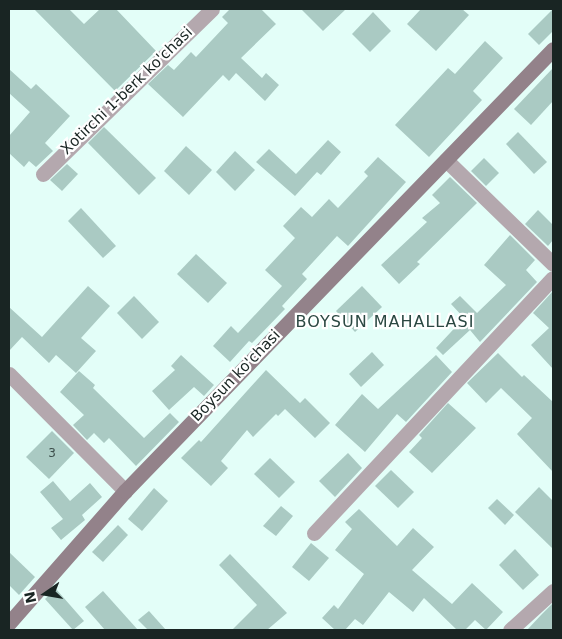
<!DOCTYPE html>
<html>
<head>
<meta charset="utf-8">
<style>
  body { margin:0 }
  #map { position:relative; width:562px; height:639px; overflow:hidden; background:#e3fef8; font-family:"DejaVu Sans",sans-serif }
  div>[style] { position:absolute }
  .building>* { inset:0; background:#aacac3 }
  .street>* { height:15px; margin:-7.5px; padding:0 7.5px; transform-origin:7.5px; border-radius:7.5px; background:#b4a8ae }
  .secondary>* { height:15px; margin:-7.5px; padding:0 7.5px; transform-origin:7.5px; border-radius:7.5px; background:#93828a }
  span { translate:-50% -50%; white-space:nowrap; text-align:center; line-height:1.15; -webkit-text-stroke:4.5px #fff; paint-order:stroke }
  .number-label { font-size:12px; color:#3d4e4b }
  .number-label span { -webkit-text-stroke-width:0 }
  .street-label { font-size:15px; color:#192523 }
  .neighbourhood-label { font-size:16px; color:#2b4842; letter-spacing:1px }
  .frame { position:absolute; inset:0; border:10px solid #192523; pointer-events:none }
  .north { position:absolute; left:20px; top:569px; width:50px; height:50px; -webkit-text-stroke:4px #fff; paint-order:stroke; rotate:257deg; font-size:14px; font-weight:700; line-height:20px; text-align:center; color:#192523 }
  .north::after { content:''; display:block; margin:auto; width:18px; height:22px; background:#192523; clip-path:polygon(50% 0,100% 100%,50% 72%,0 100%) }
</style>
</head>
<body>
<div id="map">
  <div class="building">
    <div style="clip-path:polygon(34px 9px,69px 9px,84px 24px,100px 9px,116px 9px,156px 51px,115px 91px)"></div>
    <div style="clip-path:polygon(230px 9px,261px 9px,276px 24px,241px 58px,262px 78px,266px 73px,279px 85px,265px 101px,236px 73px,229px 81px,223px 75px,183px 117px,148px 84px,168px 65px,174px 70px,191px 52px,196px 57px,228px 23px,222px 17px)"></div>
    <div style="clip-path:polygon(301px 9px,346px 9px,323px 31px)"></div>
    <div style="clip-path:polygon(421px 9px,462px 9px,469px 15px,436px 51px,407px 24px)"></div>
    <div style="clip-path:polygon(553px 9px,553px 31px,539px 45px,528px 34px)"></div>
    <div style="clip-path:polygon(373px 12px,391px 31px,370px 52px,352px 34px)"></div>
    <div style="clip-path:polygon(485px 41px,503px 58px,473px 91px,482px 100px,429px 157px,395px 125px,448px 68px,455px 74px)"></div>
    <div style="clip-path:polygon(553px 68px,553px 101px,531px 125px,514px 109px)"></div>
    <div style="clip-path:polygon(9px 69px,31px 89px,36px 84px,70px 116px,45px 143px,53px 151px,36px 167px,29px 161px,24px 167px,9px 153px,9px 136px,30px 112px,9px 93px)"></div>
    <div style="clip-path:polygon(104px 127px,156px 178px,139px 195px,88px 143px)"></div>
    <div style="clip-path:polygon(518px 132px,547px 162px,534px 174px,506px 144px)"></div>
    <div style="clip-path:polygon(328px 140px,341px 152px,321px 175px,317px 172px,295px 196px,256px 162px,269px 149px,296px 174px)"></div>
    <div style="clip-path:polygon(186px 146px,212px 170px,189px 195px,164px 171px)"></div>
    <div style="clip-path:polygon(235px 151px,255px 170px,235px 191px,216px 172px)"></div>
    <div style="clip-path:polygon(378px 157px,406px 182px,348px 246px,337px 236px,302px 274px,307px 279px,282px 306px,285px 309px,252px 343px,249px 341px,230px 362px,213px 346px,231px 326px,238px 333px,282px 286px,265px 270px,295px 238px,283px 226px,301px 207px,312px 217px,329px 199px,338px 208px,368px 176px,364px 172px)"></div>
    <div style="clip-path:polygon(484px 158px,499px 173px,486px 186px,471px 171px)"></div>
    <div style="clip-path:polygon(67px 164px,78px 174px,62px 191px,50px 180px)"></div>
    <div style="clip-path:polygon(450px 177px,477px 203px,417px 262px,420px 264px,399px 284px,381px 265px,427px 222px,422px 218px,440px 203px,432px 195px)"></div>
    <div style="clip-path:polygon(81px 208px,116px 246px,103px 258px,68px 221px)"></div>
    <div style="clip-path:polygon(538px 210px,553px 225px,553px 240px,548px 246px,525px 224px)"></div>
    <div style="clip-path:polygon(510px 235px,535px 260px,526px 270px,537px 282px,480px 342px,470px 330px,443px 355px,436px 348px,464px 318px,451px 304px,460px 296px,477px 313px,506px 285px,484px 265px)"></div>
    <div style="clip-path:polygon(196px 254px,227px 283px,208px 303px,177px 274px)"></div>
    <div style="clip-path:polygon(88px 286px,110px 306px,81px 338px,96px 351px,76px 373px,56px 355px,49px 363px,22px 337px,9px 351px,9px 307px,42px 337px)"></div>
    <div style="clip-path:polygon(362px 286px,382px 307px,355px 332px,336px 311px)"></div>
    <div style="clip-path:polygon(553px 291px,553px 369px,531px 345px,549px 328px,533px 313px)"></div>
    <div style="clip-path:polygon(134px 296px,159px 322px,142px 339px,117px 313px)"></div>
    <div style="clip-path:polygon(372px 352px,384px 365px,361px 387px,349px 374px)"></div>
    <div style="clip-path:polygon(498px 353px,522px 377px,524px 375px,553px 402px,553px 472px,517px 434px,532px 418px,501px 388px,486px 403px,467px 383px)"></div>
    <div style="clip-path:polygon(181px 355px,214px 385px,204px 396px,194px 387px,169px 410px,152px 391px,175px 370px,171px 366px)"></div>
    <div style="clip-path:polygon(436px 355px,452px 372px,406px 422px,397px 414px,365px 452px,335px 425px,362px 394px,378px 409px)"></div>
    <div style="clip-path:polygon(266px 370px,300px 403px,305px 398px,330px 423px,315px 438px,285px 409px,278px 416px,276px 414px,253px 437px,247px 430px,221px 461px,228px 468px,211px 486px,181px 458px,199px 440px,201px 442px)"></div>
    <div style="clip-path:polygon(79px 371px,95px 385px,93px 388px,144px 438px,170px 413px,179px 422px,136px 466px,109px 438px,104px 443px,94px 433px,87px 440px,73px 425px,84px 415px,60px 392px)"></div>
    <div style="clip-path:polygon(448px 403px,476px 428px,432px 473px,409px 452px,422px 438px,419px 435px)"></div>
    <div style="clip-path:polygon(52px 431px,74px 453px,49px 479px,26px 457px)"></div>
    <div style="clip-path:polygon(348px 453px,362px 468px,335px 497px,319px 481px)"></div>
    <div style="clip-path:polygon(270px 458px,295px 482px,279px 498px,254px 474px)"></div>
    <div style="clip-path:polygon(391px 470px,414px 492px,398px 508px,375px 486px)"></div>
    <div style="clip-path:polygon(53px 481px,70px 501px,90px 483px,102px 497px,82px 515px,85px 520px,61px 540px,51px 528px,63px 519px,40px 492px)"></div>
    <div style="clip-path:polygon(539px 487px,553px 501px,553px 549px,515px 512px)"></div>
    <div style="clip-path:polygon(154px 488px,168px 501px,142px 531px,128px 519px)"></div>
    <div style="clip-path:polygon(497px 499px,514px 515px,505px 525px,488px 508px)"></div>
    <div style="clip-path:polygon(281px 506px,293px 516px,276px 536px,263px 526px)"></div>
    <div style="clip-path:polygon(359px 509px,397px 546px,413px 528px,434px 547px,412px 570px,452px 604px,472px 583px,503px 612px,486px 630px,475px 620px,465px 630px,457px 630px,424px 598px,413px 612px,389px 592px,363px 625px,355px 619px,345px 630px,335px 630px,322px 618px,334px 605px,338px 609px,364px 574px,335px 550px,352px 529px,345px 522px)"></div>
    <div style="clip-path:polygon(118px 525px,128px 535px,103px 562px,92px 552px)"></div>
    <div style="clip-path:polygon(311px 543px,329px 558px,309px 581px,292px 567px)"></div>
    <div style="clip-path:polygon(515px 549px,539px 575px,523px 590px,499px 565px)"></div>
    <div style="clip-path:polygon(9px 552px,35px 577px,19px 595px,9px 585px)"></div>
    <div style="clip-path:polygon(230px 554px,287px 613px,267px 630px,232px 630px,257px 605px,219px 565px)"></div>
    <div style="clip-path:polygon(56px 589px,84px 621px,73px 630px,45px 599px)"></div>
    <div style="clip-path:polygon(103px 591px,138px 630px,105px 630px,85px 607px)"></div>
    <div style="clip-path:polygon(553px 603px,553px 630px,527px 630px,542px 614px)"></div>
    <div style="clip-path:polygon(149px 611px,166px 630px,148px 630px,138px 620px)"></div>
  </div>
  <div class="street">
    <div style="left:446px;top:160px;width:149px;rotate:44.2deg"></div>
    <div style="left:43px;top:174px;width:236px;rotate:-44.3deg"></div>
    <div style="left:9px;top:374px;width:165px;rotate:45.2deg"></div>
    <div style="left:314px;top:533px;width:349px;rotate:-46.9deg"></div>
    <div style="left:510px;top:630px;width:58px;rotate:-42.2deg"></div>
  </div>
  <div class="secondary">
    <div style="left:9px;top:623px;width:176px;rotate:-48.7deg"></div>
    <div style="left:125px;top:491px;width:615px;rotate:-45.92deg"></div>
  </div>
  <div class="number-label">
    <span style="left:52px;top:454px">3</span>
  </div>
  <div class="street-label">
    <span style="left:127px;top:91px;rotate:-44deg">Xotirchi 1-berk ko'chasi</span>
    <span style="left:236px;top:376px;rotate:-46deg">Boysun ko'chasi</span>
  </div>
  <div class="neighbourhood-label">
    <span style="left:385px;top:322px">BOYSUN MAHALLASI</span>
  </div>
  <div class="frame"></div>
  <div class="north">N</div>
</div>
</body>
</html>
